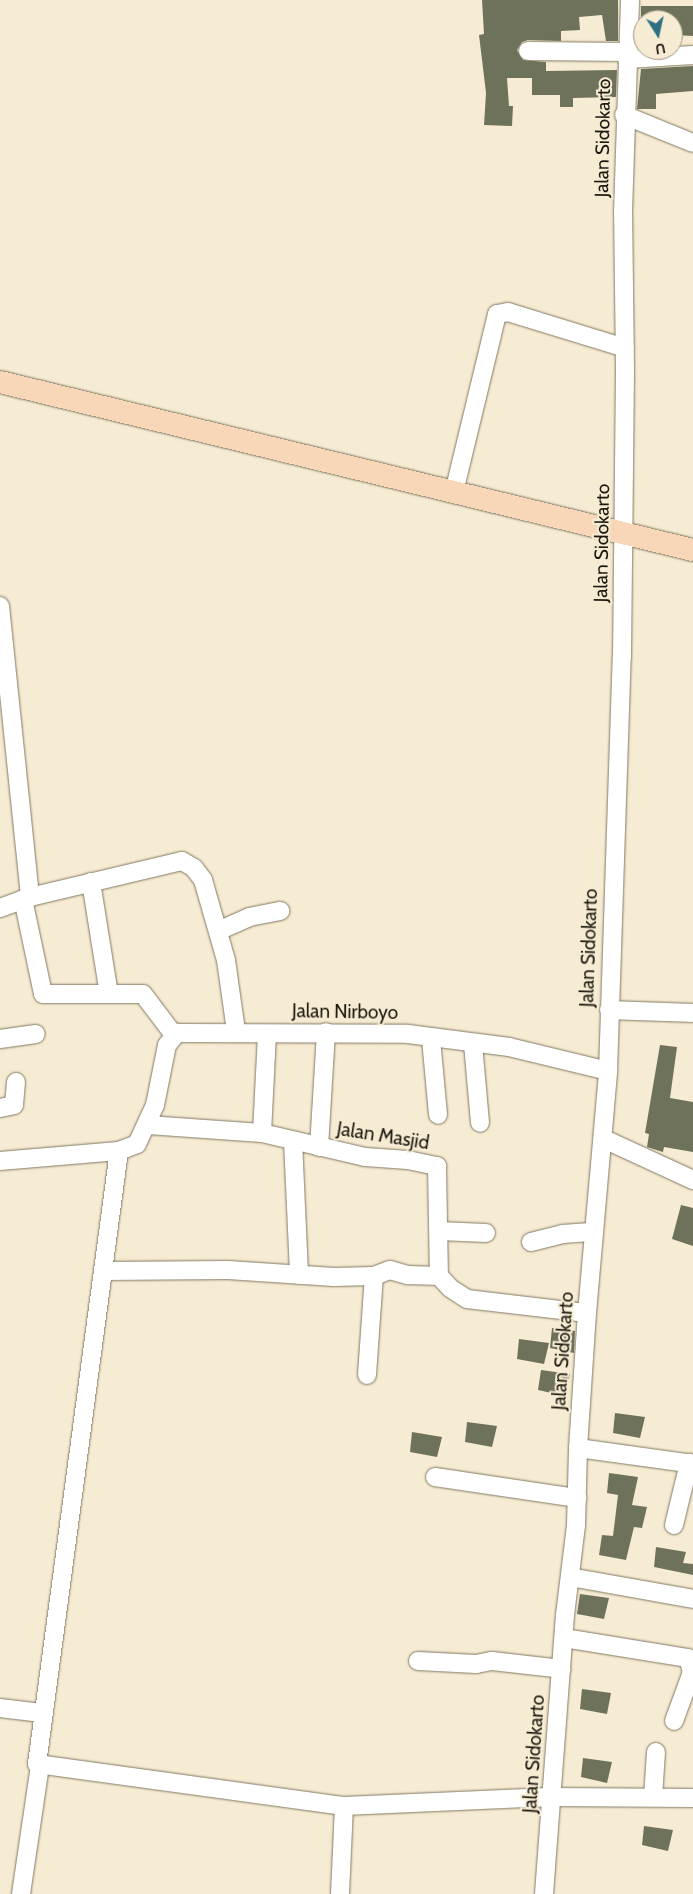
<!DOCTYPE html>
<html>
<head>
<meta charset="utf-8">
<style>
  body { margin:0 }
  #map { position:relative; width:693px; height:1894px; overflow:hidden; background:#f6ecd3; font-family:Cabin,sans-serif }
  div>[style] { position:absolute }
  .building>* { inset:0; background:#6e725b }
  .roads { filter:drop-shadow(0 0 1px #817862) drop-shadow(0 0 1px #817862) }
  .minor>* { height:18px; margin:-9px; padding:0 9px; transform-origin:9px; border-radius:9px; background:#fff }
  .major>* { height:22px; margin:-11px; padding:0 11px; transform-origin:11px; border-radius:11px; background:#f8d6b8 }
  span { translate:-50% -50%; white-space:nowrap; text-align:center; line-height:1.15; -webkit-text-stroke:4px #f6ecd3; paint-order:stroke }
  .street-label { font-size:19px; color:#1b180f }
  .north { position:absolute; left:633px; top:10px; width:50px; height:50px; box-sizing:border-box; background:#f6ecd3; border:1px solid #9e9785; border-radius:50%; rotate:170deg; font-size:14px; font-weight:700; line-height:20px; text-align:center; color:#1b180f }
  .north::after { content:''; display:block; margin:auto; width:18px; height:22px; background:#2f6f83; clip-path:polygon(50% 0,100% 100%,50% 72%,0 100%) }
</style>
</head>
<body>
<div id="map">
  <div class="building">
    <div style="clip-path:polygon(482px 0,618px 0,618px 41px,606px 41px,602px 15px,579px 17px,580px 30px,561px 31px,561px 41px,528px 40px,522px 42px,517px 50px,523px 60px,546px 62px,546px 71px,617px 70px,616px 97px,573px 98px,573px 107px,560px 107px,560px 95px,532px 95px,532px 78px,507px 78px,509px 106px,513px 106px,512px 126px,484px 125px,486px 93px,479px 35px,484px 34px)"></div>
    <div style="clip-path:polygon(641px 6px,693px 6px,693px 36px,673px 35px,673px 20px,641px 20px)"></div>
    <div style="clip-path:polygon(693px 66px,693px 91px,656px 94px,656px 109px,637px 109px,641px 69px)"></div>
    <div style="clip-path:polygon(660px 1045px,677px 1047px,670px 1098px,693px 1102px,693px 1152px,664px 1147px,663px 1152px,647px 1147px,649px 1134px,645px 1133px)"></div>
    <div style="clip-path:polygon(681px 1205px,693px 1208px,693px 1246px,672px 1239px)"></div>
    <div style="clip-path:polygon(552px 1328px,575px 1331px,574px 1353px,550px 1348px)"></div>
    <div style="clip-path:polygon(519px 1339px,549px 1343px,544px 1364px,517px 1359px)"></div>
    <div style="clip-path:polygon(541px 1370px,570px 1374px,565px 1396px,538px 1390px)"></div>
    <div style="clip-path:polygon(615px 1413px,645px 1417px,640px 1438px,613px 1433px)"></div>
    <div style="clip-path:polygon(467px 1422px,497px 1426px,492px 1447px,465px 1442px)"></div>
    <div style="clip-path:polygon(412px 1432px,442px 1437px,437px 1457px,410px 1452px)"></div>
    <div style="clip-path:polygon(609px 1473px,638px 1477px,632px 1505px,647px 1507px,642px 1528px,634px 1527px,626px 1560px,599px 1555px,602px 1535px,613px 1536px,618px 1495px,607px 1493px)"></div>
    <div style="clip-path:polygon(656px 1547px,686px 1552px,683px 1563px,693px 1564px,693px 1575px,654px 1567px)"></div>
    <div style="clip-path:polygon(580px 1594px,609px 1598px,604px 1619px,577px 1614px)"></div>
    <div style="clip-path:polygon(582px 1689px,611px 1693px,607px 1714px,580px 1709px)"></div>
    <div style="clip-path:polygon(583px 1758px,612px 1762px,607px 1783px,581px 1777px)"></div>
    <div style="clip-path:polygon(644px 1826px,673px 1830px,668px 1851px,642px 1845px)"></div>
  </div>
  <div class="roads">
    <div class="minor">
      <div style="left:528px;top:51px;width:99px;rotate:0.6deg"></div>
      <div style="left:627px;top:59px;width:66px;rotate:-3.5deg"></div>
      <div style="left:624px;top:115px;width:74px;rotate:22.1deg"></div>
      <div style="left:454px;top:492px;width:183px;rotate:-76.4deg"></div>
      <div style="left:497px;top:314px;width:11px;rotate:-10deg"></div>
      <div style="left:508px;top:312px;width:122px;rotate:17.1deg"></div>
      <div style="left:0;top:606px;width:293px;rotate:84.1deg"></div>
      <div style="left:91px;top:882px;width:113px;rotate:80.9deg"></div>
      <div style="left:23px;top:899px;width:97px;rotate:78.1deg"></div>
      <div style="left:43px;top:994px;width:100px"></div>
      <div style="left:143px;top:994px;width:51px;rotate:52.9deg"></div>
      <div style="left:0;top:908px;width:32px;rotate:-20deg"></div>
      <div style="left:30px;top:897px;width:156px;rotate:-13.3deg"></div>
      <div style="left:182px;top:861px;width:14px;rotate:30deg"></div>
      <div style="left:194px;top:868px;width:15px;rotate:53deg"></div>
      <div style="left:203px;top:880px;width:83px;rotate:74deg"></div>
      <div style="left:226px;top:960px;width:72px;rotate:82deg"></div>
      <div style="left:218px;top:931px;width:34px;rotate:-24deg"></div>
      <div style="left:249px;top:917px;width:32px;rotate:-11deg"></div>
      <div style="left:609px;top:1010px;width:84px;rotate:2deg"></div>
      <div style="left:0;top:1039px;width:36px;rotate:-8deg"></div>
      <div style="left:431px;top:1039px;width:76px;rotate:84.7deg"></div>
      <div style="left:473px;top:1044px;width:79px;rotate:84.9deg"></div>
      <div style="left:0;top:1108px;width:14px;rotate:-12deg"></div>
      <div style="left:14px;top:1105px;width:23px;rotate:-85deg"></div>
      <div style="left:148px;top:1125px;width:114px;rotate:4deg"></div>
      <div style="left:262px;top:1133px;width:106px;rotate:13.1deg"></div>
      <div style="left:365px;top:1157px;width:43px;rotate:4deg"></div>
      <div style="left:408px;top:1160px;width:30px;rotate:12deg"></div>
      <div style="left:437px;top:1166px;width:110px;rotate:89deg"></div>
      <div style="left:439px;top:1276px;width:16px;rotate:47deg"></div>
      <div style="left:450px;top:1288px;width:20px;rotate:33deg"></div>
      <div style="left:467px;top:1299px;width:121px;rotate:6.7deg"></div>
      <div style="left:262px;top:1133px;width:99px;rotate:-87.1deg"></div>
      <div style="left:604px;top:1139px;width:98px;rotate:24.7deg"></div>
      <div style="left:293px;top:1141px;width:134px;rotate:87.4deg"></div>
      <div style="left:319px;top:1147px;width:115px;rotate:-86.5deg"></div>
      <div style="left:119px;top:1151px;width:618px;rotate:97.62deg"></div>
      <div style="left:37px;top:1764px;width:310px;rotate:7.8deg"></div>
      <div style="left:344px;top:1806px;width:208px;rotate:-2.5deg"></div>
      <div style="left:552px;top:1797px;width:141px;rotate:0.4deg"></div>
      <div style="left:0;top:1161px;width:119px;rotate:-4.8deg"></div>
      <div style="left:119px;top:1151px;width:19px;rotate:-21deg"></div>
      <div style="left:137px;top:1144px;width:43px;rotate:-65.2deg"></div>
      <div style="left:155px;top:1105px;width:61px;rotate:-78.7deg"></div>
      <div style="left:167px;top:1045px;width:16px;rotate:-50deg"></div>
      <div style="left:177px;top:1033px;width:231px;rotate:0.2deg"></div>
      <div style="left:408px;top:1034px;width:102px;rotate:7.3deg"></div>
      <div style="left:509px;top:1047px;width:102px;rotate:13.6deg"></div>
      <div style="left:439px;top:1231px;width:47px;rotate:2.4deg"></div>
      <div style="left:531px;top:1242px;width:32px;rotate:-14deg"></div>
      <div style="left:562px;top:1234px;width:32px;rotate:-4deg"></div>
      <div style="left:104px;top:1271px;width:124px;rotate:-0.5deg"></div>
      <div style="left:228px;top:1270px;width:106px;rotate:3.8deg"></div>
      <div style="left:334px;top:1277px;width:40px;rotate:-1.4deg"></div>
      <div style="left:374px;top:1276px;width:17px;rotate:-21deg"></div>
      <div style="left:390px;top:1270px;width:19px;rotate:16deg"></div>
      <div style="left:408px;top:1275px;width:31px;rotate:2deg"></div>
      <div style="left:367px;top:1375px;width:99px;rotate:-86deg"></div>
      <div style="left:578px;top:1448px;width:116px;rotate:7.9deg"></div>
      <div style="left:435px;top:1477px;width:144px;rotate:8.4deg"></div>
      <div style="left:674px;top:1525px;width:64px;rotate:-76.4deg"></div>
      <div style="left:570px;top:1577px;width:125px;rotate:10.1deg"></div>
      <div style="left:564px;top:1638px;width:126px;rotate:9.2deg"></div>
      <div style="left:688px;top:1658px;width:15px;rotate:74deg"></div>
      <div style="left:692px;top:1672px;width:52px;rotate:110.2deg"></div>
      <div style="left:418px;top:1661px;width:58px;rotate:3deg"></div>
      <div style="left:476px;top:1664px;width:16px;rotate:-11deg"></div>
      <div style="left:492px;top:1661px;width:70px;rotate:6.5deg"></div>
      <div style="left:0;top:1708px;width:42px;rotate:6.8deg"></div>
      <div style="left:653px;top:1797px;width:45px;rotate:-86.2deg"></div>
      <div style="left:21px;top:1894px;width:130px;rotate:-81.6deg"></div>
      <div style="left:340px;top:1894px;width:88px;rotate:-87.4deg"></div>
      <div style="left:544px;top:1894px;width:280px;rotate:-85.7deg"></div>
      <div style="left:565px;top:1615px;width:91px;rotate:-83deg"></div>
      <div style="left:576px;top:1525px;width:77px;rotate:-88.5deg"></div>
      <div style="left:578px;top:1448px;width:135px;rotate:-86.2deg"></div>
      <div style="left:587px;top:1313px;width:243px;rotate:-85deg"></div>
      <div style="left:608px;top:1071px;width:414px;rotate:-88.1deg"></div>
      <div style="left:622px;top:657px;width:287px;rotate:-89.4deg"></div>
      <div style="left:625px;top:370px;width:158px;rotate:-90.7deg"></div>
      <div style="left:623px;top:212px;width:212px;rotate:-88.1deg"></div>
    </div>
    <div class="major">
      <div style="left:0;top:382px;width:713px;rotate:13.63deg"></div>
    </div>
  </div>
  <div class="street-label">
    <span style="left:603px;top:138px;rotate:-89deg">Jalan Sidokarto</span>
    <span style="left:602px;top:543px;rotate:-89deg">Jalan Sidokarto</span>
    <span style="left:589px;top:948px;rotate:-88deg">Jalan Sidokarto</span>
    <span style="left:345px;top:1012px;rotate:1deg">Jalan Nirboyo</span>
    <span style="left:383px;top:1136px;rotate:9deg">Jalan Masjid</span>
    <span style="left:563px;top:1351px;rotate:-86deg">Jalan Sidokarto</span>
    <span style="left:534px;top:1754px;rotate:-86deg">Jalan Sidokarto</span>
  </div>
  <div class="north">U</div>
</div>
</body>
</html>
